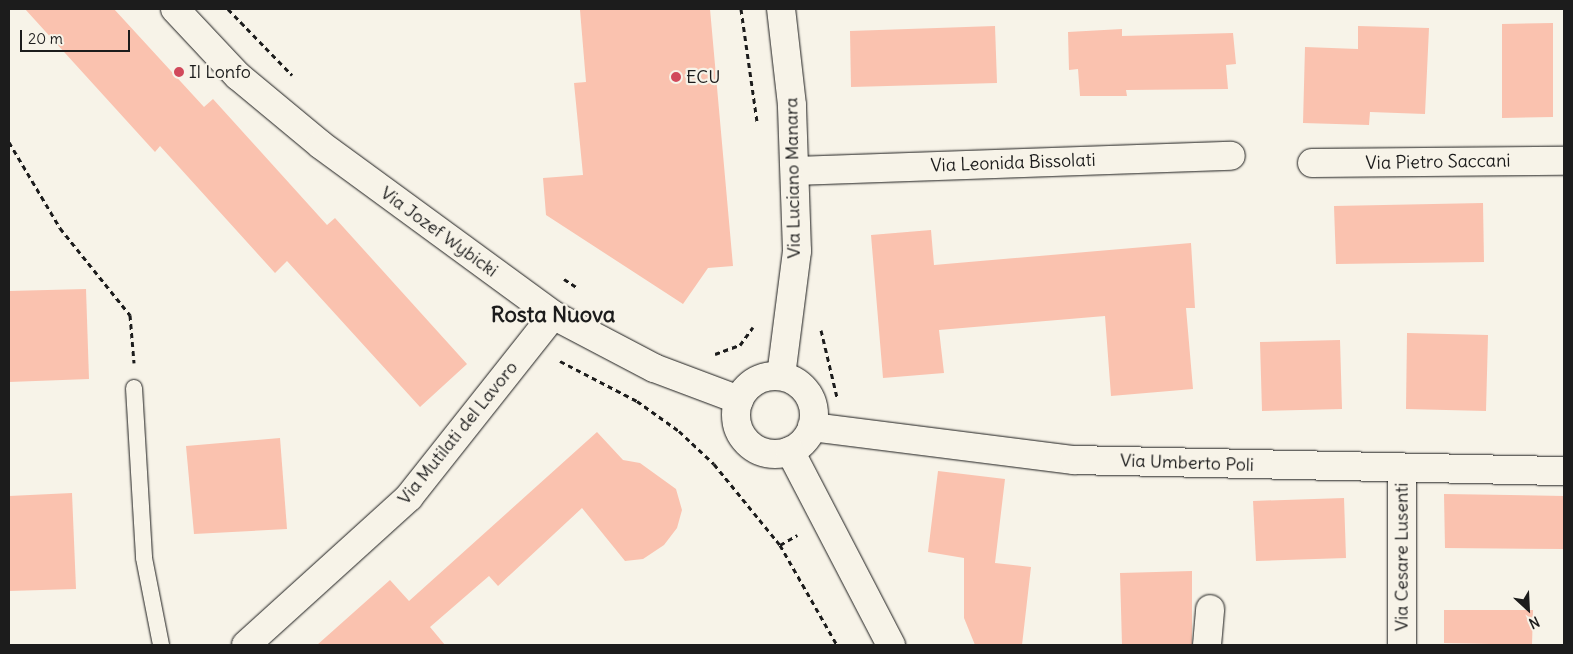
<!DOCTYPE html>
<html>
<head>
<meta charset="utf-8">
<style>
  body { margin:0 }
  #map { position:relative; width:1573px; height:654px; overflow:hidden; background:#f7f3e8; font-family:Delius,sans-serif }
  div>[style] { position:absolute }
  .building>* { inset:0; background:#fac2af }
  .path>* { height:3px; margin-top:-1.5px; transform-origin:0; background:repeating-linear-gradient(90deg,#1c1c1c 0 5px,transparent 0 9px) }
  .roads { filter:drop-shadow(0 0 1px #1c1c1c) drop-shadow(0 0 1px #1c1c1c) }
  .lane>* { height:16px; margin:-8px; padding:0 8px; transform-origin:8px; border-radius:8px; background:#f7f3e8 }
  .street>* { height:28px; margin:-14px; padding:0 14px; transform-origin:14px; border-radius:14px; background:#f7f3e8 }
  .secondary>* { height:28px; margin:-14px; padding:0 14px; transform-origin:14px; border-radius:14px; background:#f7f3e8 }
  .secondary>.ring { margin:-14px; padding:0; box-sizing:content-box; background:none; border:28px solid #f7f3e8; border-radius:50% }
  .dots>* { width:14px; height:14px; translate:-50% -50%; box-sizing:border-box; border:2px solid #f7f3e8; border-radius:50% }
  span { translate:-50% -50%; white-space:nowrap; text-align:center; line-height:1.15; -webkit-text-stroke:4.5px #f7f3e8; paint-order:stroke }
  .poi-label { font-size:18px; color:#1c1c1c }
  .left { translate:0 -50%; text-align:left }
  .street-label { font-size:18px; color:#1c1c1c }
  .district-label { font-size:22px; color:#1c1c1c; font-weight:700 }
  .frame { position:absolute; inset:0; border:10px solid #1c1c1c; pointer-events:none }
  .north { position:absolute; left:1503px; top:584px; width:50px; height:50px; -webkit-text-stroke:4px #f7f3e8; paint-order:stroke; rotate:155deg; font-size:14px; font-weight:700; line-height:20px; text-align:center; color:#1c1c1c }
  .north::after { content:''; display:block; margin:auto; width:18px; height:22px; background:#1c1c1c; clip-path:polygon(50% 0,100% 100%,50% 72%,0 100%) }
  .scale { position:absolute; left:20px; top:30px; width:110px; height:22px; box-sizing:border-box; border:2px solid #1c1c1c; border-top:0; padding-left:6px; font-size:15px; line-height:18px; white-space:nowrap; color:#1c1c1c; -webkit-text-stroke:4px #f7f3e8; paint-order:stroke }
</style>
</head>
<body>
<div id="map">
  <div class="building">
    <div style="clip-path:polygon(25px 9px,114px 9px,204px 107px,213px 99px,327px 225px,335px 218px,467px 364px,420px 407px,287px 261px,275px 273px,160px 146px,155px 152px)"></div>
    <div style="clip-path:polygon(710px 9px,733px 266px,708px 268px,683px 304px,546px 215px,543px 178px,583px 175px,574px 83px,586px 82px,580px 10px)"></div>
    <div style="clip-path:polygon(1553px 23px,1553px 117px,1502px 118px,1502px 24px)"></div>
    <div style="clip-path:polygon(995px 26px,997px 83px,851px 87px,850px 31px)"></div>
    <div style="clip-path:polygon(1358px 26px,1429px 28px,1425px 114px,1370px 112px,1369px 125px,1303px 123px,1305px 47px,1358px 49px)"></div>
    <div style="clip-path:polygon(1122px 29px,1122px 36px,1233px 33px,1236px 64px,1226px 65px,1228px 89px,1126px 90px,1127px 96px,1080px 96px,1078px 69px,1069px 70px,1068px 32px)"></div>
    <div style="clip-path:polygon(1483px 203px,1484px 262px,1336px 264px,1334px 206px)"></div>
    <div style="clip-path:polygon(931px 230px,934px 265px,1191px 243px,1195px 308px,1186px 308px,1193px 389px,1111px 396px,1105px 316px,939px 330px,944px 373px,883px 378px,871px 235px)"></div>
    <div style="clip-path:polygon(86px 289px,89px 379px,9px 382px,9px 291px)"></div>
    <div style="clip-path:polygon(1407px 333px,1488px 335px,1486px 411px,1406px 409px)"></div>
    <div style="clip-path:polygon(1340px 340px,1342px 409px,1262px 411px,1260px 342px)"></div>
    <div style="clip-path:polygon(597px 432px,623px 460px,640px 463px,676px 489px,682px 510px,677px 528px,664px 545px,643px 559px,625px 561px,582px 508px,498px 586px,489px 576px,430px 627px,445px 645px,317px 645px,390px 580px,409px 601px)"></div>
    <div style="clip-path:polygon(280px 438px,287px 529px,194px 534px,186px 446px)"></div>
    <div style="clip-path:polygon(938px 471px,1005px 479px,995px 563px,1031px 567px,1022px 645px,975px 645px,964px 618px,964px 558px,928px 552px)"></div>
    <div style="clip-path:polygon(72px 493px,76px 589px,9px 591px,9px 496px)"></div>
    <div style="clip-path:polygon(1444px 494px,1564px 496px,1564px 549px,1445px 548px)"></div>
    <div style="clip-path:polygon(1344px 498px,1346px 558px,1256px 561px,1253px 501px)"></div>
    <div style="clip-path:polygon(1192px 571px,1192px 645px,1122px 645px,1120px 573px)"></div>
    <div style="clip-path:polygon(1444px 610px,1533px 610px,1532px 645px,1444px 643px)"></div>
  </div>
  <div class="path">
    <div style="left:228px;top:9px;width:92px;rotate:45.9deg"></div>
    <div style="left:741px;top:9px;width:114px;rotate:81.9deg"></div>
    <div style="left:9px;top:142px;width:100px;rotate:59.3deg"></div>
    <div style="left:60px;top:228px;width:112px;rotate:51.2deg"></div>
    <div style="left:130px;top:315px;width:48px;rotate:85.2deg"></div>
    <div style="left:564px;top:279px;width:17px;rotate:33deg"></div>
    <div style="left:821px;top:330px;width:69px;rotate:76.6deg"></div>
    <div style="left:715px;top:354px;width:27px;rotate:-20deg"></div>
    <div style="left:740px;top:345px;width:22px;rotate:-54deg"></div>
    <div style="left:560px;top:361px;width:87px;rotate:27.5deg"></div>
    <div style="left:637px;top:401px;width:52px;rotate:35.5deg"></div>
    <div style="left:679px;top:431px;width:48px;rotate:43.3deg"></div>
    <div style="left:714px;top:464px;width:104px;rotate:50.8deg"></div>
    <div style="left:780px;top:545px;width:115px;rotate:60.3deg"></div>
    <div style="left:780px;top:545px;width:20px;rotate:-30deg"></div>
  </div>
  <div class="roads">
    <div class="lane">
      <div style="left:134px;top:388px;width:170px;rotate:86.6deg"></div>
      <div style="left:144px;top:558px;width:89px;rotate:78.9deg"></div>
    </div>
    <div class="street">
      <div style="left:175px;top:9px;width:92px;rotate:46.8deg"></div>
      <div style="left:238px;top:76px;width:108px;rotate:39.7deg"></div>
      <div style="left:321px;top:145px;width:288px;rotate:36.2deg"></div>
      <div style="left:553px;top:315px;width:114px;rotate:27.7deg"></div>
      <div style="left:654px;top:368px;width:91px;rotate:20.6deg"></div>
      <div style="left:1312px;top:163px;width:252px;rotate:-0.5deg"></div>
      <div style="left:795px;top:171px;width:436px;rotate:-2deg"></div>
      <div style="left:812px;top:427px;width:264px;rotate:7.2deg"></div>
      <div style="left:1074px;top:460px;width:490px;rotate:1.3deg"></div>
      <div style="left:246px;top:645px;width:220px;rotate:-42.2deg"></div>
      <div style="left:409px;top:497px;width:232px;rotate:-51.6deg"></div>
      <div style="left:1207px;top:645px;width:36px;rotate:-85deg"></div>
      <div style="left:1402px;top:645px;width:176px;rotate:-90deg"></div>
    </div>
    <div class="secondary">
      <div style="left:781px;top:376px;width:126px;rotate:-82.7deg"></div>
      <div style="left:797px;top:251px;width:146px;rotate:-92deg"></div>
      <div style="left:792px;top:105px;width:97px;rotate:-96.5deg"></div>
      <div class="ring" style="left:736px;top:376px;width:50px;height:50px"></div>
      <div style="left:790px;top:451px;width:219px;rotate:62.5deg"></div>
    </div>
  </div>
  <div class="dots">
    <div style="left:179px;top:72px;background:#d1495b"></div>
    <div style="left:676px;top:77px;background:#d1495b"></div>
  </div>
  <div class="poi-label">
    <span class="left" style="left:189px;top:72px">Il Lonfo</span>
    <span class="left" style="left:686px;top:77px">ECU</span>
  </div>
  <div class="street-label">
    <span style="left:1438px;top:162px;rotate:-1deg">Via Pietro Saccani</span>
    <span style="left:1013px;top:163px;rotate:-2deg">Via Leonida Bissolati</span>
    <span style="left:793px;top:178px;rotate:-91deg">Via Luciano Manara</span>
    <span style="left:439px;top:232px;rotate:36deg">Via Jozef Wybicki</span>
    <span style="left:458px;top:433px;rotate:-51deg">Via Mutilati del Lavoro</span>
    <span style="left:1187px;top:463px;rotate:2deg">Via Umberto Poli</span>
    <span style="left:1402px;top:557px;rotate:-90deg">Via Cesare Lusenti</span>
  </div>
  <div class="district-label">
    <span style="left:553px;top:315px">Rosta Nuova</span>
  </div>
  <div class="frame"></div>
  <div class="north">N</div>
  <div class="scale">20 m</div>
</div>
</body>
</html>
